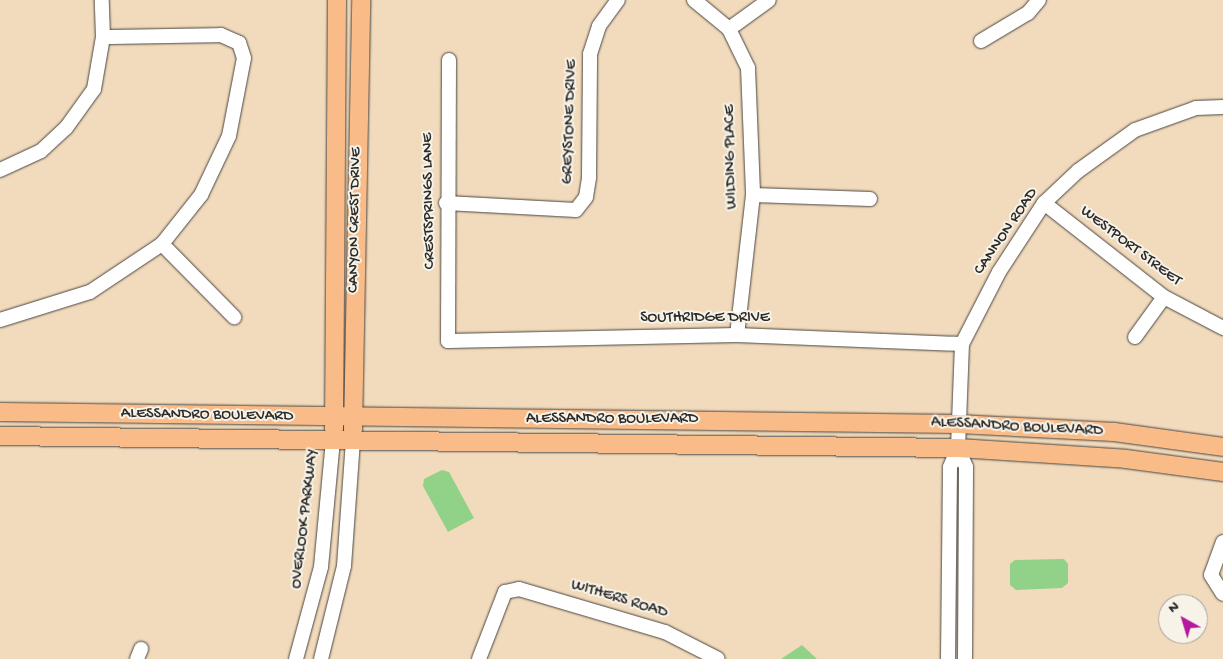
<!DOCTYPE html>
<html>
<head>
<meta charset="utf-8">
<style>
  body { margin:0 }
  #map { position:relative; width:1223px; height:659px; overflow:hidden; background:#f2dbbc; font-family:"Gochi Hand",sans-serif }
  div>[style] { position:absolute }
  .green>* { inset:0; background:#91d188 }
  .roads { filter:drop-shadow(0 0 1px #494541) drop-shadow(0 0 1px #494541) }
  .minor>* { height:14px; margin:-7px; padding:0 7px; transform-origin:7px; border-radius:7px; background:#fff }
  .major>* { height:18px; margin:-9px; padding:0 9px; transform-origin:9px; border-radius:9px; background:#f9bc89 }
  span { translate:-50% -50%; white-space:nowrap; text-align:center; line-height:1.15; -webkit-text-stroke:4px #f7f3e8; paint-order:stroke }
  .street-label { font-size:16px; color:#2b2b2b }
  .north { position:absolute; left:1158px; top:594px; width:50px; height:50px; box-sizing:border-box; background:#f7f3e8; border:1px solid #a5a39c; border-radius:50%; rotate:321deg; font-size:14px; font-weight:700; line-height:20px; text-align:center; color:#2b2b2b }
  .north::after { content:''; display:block; margin:auto; width:18px; height:22px; background:#b5179e; clip-path:polygon(50% 0,100% 100%,50% 72%,0 100%) }
</style>
</head>
<body>
<div id="map">
  <div class="green">
    <div style="clip-path:polygon(442px 470px,449px 472px,474px 518px,448px 532px,423px 486px,424px 479px)"></div>
    <div style="clip-path:polygon(1064px 559px,1068px 564px,1068px 583px,1062px 588px,1016px 590px,1010px 585px,1010px 564px,1015px 560px)"></div>
    <div style="clip-path:polygon(802px 645px,817px 659px,781px 659px)"></div>
  </div>
  <div class="roads">
    <div class="minor">
      <div style="left:694px;top:0;width:45px;rotate:39.6deg"></div>
      <div style="left:729px;top:29px;width:43px;rotate:64deg"></div>
      <div style="left:748px;top:68px;width:127px;rotate:87.7deg"></div>
      <div style="left:753px;top:195px;width:141px;rotate:96.5deg"></div>
      <div style="left:729px;top:29px;width:49px;rotate:-35.9deg"></div>
      <div style="left:981px;top:41px;width:55px;rotate:-30.8deg"></div>
      <div style="left:1028px;top:13px;width:17px;rotate:-50deg"></div>
      <div style="left:449px;top:60px;width:281px;rotate:90.2deg"></div>
      <div style="left:448px;top:341px;width:289px;rotate:-1.2deg"></div>
      <div style="left:737px;top:335px;width:225px;rotate:2.3deg"></div>
      <div style="left:0;top:170px;width:45px;rotate:-24.9deg"></div>
      <div style="left:41px;top:151px;width:34px;rotate:-43deg"></div>
      <div style="left:66px;top:128px;width:48px;rotate:-54.3deg"></div>
      <div style="left:94px;top:89px;width:53px;rotate:-80.2deg"></div>
      <div style="left:103px;top:37px;width:37px;rotate:-92deg"></div>
      <div style="left:753px;top:195px;width:117px;rotate:2deg"></div>
      <div style="left:446px;top:203px;width:130px;rotate:3.1deg"></div>
      <div style="left:576px;top:210px;width:16px;rotate:-52deg"></div>
      <div style="left:586px;top:197px;width:20px;rotate:-81deg"></div>
      <div style="left:589px;top:177px;width:123px;rotate:-89.5deg"></div>
      <div style="left:590px;top:54px;width:29px;rotate:-72deg"></div>
      <div style="left:599px;top:26px;width:32px;rotate:-54deg"></div>
      <div style="left:1044px;top:203px;width:152px;rotate:38.1deg"></div>
      <div style="left:1164px;top:297px;width:67px;rotate:27.7deg"></div>
      <div style="left:162px;top:244px;width:103px;rotate:45.4deg"></div>
      <div style="left:0;top:320px;width:94px;rotate:-17.3deg"></div>
      <div style="left:90px;top:292px;width:87px;rotate:-33.7deg"></div>
      <div style="left:162px;top:244px;width:63px;rotate:-51.5deg"></div>
      <div style="left:201px;top:195px;width:65px;rotate:-64.6deg"></div>
      <div style="left:229px;top:136px;width:79px;rotate:-79.1deg"></div>
      <div style="left:244px;top:58px;width:16px;rotate:-108deg"></div>
      <div style="left:239px;top:43px;width:20px;rotate:-156deg"></div>
      <div style="left:221px;top:35px;width:118px;rotate:179deg"></div>
      <div style="left:1135px;top:337px;width:49px;rotate:-54.1deg"></div>
      <div style="left:1223px;top:542px;width:35px;rotate:110deg"></div>
      <div style="left:1211px;top:575px;width:22px;rotate:58deg"></div>
      <div style="left:137px;top:659px;width:11px;rotate:-68deg"></div>
      <div style="left:296px;top:659px;width:95px;rotate:-74.8deg"></div>
      <div style="left:321px;top:567px;width:128px;rotate:-84.6deg"></div>
      <div style="left:321px;top:659px;width:96px;rotate:-76.1deg"></div>
      <div style="left:344px;top:566px;width:126px;rotate:-85.9deg"></div>
      <div style="left:479px;top:659px;width:72px;rotate:-68.8deg"></div>
      <div style="left:505px;top:592px;width:14px;rotate:-12deg"></div>
      <div style="left:519px;top:589px;width:152px;rotate:16.4deg"></div>
      <div style="left:665px;top:632px;width:59px;rotate:27deg"></div>
      <div style="left:948px;top:659px;width:192px;rotate:-89.4deg"></div>
      <div style="left:950px;top:467px;width:21px;rotate:-67deg"></div>
      <div style="left:965px;top:659px;width:192px;rotate:-89.7deg"></div>
      <div style="left:966px;top:467px;width:21px;rotate:-113deg"></div>
      <div style="left:958px;top:448px;width:104px;rotate:-87.8deg"></div>
      <div style="left:962px;top:344px;width:81px;rotate:-62.8deg"></div>
      <div style="left:999px;top:272px;width:82px;rotate:-56.9deg"></div>
      <div style="left:1044px;top:203px;width:47px;rotate:-43.3deg"></div>
      <div style="left:1078px;top:171px;width:70px;rotate:-35.7deg"></div>
      <div style="left:1135px;top:130px;width:65px;rotate:-19.8deg"></div>
      <div style="left:1196px;top:108px;width:27px;rotate:-2deg"></div>
    </div>
    <div class="major">
      <div style="left:0;top:412px;width:958px;rotate:0.72deg"></div>
      <div style="left:958px;top:424px;width:156px;rotate:2.9deg"></div>
      <div style="left:1114px;top:432px;width:110px;rotate:7.8deg"></div>
      <div style="left:334px;top:429px;width:429px;rotate:-89.6deg"></div>
      <div style="left:353px;top:430px;width:430px;rotate:-88.9deg"></div>
      <div style="left:0;top:436px;width:958px;rotate:0.72deg"></div>
      <div style="left:958px;top:448px;width:168px;rotate:3.7deg"></div>
      <div style="left:1126px;top:459px;width:98px;rotate:7.6deg"></div>
    </div>
  </div>
  <div class="street-label">
    <span style="left:571px;top:122px;rotate:-88deg">GREYSTONE DRIVE</span>
    <span style="left:732px;top:157px;rotate:-91deg">WILDING PLACE</span>
    <span style="left:430px;top:201px;rotate:-91deg">CRESTSPRINGS LANE</span>
    <span style="left:356px;top:220px;rotate:-89deg">CANYON CREST DRIVE</span>
    <span style="left:1007px;top:232px;rotate:-56deg">CANNON ROAD</span>
    <span style="left:1130px;top:247px;rotate:37deg">WESTPORT STREET</span>
    <span style="left:705px;top:319px">SOUTHRIDGE DRIVE</span>
    <span style="left:207px;top:416px;rotate:1deg">ALESSANDRO BOULEVARD</span>
    <span style="left:612px;top:420px">ALESSANDRO BOULEVARD</span>
    <span style="left:1017px;top:428px;rotate:3deg">ALESSANDRO BOULEVARD</span>
    <span style="left:306px;top:519px;rotate:-83deg">OVERLOOK PARKWAY</span>
    <span style="left:619px;top:600px;rotate:17deg">WITHERS ROAD</span>
  </div>
  <div class="north">N</div>
</div>
</body>
</html>
